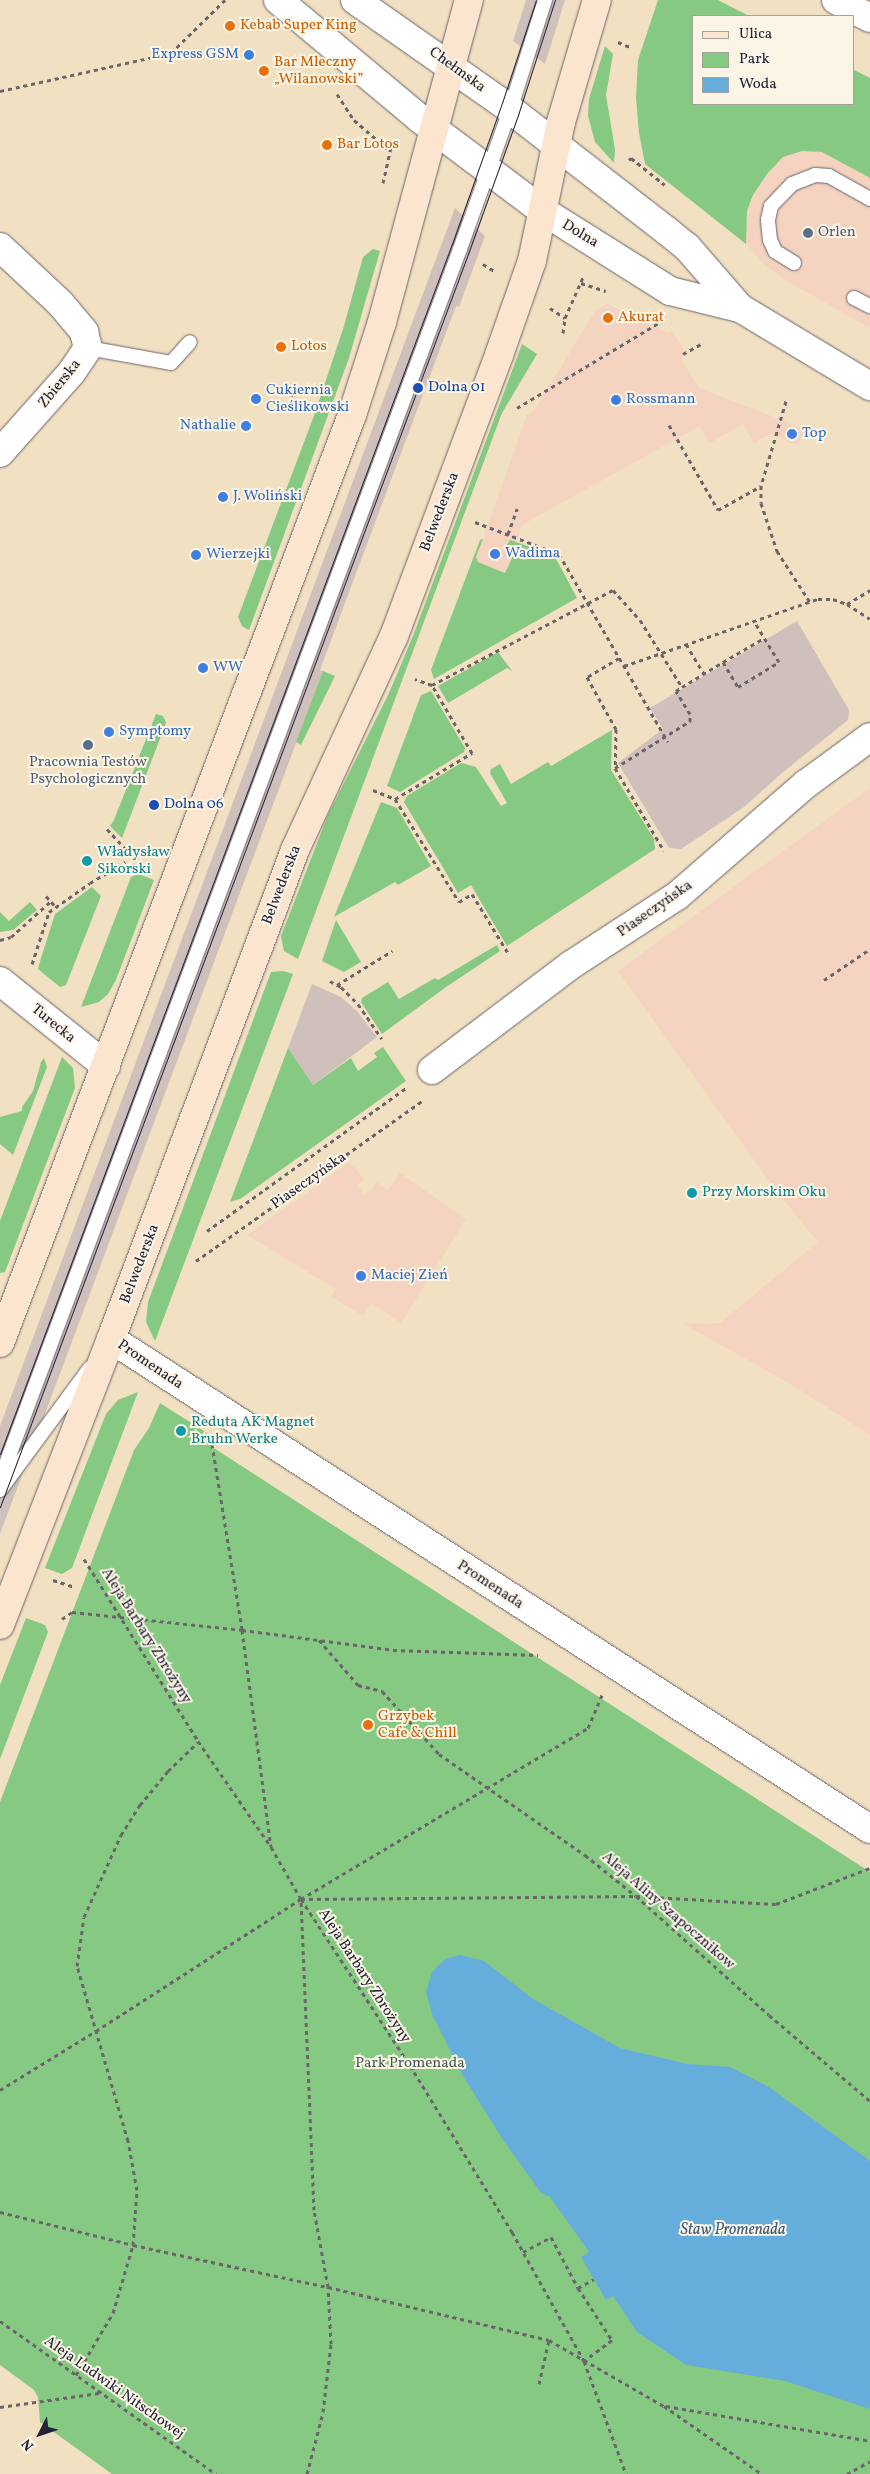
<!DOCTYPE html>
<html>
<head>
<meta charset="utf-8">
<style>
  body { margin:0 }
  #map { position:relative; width:870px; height:2474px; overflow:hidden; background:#f2e0c2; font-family:Vollkorn,serif }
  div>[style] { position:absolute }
  .built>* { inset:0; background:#f4d3c1 }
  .industrial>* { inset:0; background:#d0c0bc }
  .green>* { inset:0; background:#86c982 }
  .water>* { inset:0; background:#65aedc }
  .path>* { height:3px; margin-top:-1.5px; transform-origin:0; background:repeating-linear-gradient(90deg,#6b646a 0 4px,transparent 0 8px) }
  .roads { filter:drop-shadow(0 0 1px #6b646a) drop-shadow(0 0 1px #6b646a) }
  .service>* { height:14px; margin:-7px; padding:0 7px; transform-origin:7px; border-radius:7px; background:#fff }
  .minor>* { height:28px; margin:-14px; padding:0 14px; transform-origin:14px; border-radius:14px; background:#fff }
  .tertiary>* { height:28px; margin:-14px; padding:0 14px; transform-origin:14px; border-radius:14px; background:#fff }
  .secondary>* { height:28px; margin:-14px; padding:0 14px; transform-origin:14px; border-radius:14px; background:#fbe5cf }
  .tram>* { height:1px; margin:-0.5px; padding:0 0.5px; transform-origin:0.5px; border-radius:0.5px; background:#22223b }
  .dots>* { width:14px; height:14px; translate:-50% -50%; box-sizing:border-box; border:2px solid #fcf5e5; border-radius:50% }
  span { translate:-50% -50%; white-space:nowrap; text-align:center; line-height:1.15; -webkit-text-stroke:4px #fcf5e5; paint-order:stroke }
  .food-label { font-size:15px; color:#c56008 }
  .left { translate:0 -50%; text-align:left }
  .shop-label { font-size:15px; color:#366cbe }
  .right { translate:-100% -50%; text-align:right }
  .street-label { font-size:15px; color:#22223b }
  .service-label { font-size:15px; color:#4e5e75 }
  .transit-label { font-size:15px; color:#164399 }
  .culture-label { font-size:15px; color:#0d838f }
  .park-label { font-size:15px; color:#455c54 }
  .water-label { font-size:16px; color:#3d5a7b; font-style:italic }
  .legend { position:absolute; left:692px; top:15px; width:162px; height:90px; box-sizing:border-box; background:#fcf5e5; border:1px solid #a5a1a1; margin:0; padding:6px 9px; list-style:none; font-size:15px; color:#22223b }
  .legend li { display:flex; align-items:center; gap:10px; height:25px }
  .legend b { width:25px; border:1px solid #a5a1a1 }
  .north { position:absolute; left:15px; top:2409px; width:50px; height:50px; -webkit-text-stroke:4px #fcf5e5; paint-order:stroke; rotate:229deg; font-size:14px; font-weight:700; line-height:20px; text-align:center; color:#22223b }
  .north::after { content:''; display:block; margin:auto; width:18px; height:22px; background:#22223b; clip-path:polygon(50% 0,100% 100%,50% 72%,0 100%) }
</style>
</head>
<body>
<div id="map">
  <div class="built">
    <div style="clip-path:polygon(802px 151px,822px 152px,870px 178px,870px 328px,785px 280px,766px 266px,746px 244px,747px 211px,759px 184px,783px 157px)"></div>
    <div style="clip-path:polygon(607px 304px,668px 333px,671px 331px,684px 349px,682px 361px,699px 388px,787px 422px,805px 431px,797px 446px,772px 433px,754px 443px,743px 424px,710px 443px,700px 426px,522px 525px,505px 573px,475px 561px,527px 415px,534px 411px,595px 311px)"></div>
    <div style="clip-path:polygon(870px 788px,870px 1435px,792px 1385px,684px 1324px,720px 1323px,818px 1242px,777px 1192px,618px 971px)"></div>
    <div style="clip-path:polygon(349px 1163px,356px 1169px,364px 1180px,357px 1185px,364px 1194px,372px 1189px,376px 1182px,388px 1190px,400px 1173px,466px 1219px,401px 1323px,371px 1303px,363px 1316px,331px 1296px,336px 1289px,247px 1235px)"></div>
  </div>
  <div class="industrial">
    <div style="clip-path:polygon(526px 0,565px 0,545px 64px,513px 41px)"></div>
    <div style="clip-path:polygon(455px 208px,485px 236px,459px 307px,456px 306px,320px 670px,323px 671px,0 1534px,0 1426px)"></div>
    <div style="clip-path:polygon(797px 621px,849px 710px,848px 720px,782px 773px,744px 807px,681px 849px,669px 848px,618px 763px,663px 729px,650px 708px)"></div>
    <div style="clip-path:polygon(312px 984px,341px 997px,357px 1011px,377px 1037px,313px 1085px,288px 1048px)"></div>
  </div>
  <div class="green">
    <div style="clip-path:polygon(658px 0,718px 0,749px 16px,694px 16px,694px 104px,854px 104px,854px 70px,870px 78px,870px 178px,822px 152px,802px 151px,783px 157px,767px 174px,753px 195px,747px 211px,746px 244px,645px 164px,639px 133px,636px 98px,638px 60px)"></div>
    <div style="clip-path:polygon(605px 46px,613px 54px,606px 95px,615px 150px,614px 163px,595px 142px,588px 116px,589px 99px)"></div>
    <div style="clip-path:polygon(373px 249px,380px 251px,349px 358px,249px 630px,242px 626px,238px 617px,315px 413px,344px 326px,363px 257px)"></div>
    <div style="clip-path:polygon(522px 344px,537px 354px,502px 413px,298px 959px,284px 951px,281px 936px,328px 815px,389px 693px,413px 636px)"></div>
    <div style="clip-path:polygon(483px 539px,476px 557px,478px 562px,505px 573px,515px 551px,507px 545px,510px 540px,554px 555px,577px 598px,434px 679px,431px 670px,480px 540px)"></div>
    <div style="clip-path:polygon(498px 652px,512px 671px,507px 668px,448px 703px,438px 686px)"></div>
    <div style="clip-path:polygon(323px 671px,335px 676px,301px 745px,296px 742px)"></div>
    <div style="clip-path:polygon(431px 691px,465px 748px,464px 752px,400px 792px,387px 786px,421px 695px)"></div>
    <div style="clip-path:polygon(156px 714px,163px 716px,166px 723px,122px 838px,110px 826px,114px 820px)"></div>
    <div style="clip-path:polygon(612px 730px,611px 770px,654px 839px,655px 849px,507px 946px,471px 885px,458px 893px,404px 802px,407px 796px,461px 763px,476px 767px,501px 806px,507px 803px,490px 773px,491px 769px,500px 764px,511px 784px,548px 762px,551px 766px)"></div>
    <div style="clip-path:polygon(381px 802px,397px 808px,431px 866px,398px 885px,395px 882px,334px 917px)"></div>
    <div style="clip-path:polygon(138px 874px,154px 880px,116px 980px,108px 994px,99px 1002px,81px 1007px,131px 877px)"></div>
    <div style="clip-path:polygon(92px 887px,101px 896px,66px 985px,60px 987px,38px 969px,41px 958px,55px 914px)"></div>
    <div style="clip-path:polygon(30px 902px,37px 910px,13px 930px,0 932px,0 912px,9px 921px)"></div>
    <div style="clip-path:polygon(336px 920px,361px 962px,344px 972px,322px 961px)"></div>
    <div style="clip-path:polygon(497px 945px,500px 951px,446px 987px,382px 1034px,361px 1002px,362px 998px,388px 982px,399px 999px,435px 978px,438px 980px)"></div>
    <div style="clip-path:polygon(283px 971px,293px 974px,155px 1341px,146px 1322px,148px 1302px,271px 972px)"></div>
    <div style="clip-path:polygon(383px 1047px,406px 1081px,240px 1199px,230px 1202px,288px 1048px,313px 1085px,351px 1058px,358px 1071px,377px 1057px,374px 1053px)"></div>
    <div style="clip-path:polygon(62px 1057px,73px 1068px,75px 1088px,5px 1272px,0 1273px,0 1221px)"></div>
    <div style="clip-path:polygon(44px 1058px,47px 1067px,13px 1155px,0 1144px,0 1117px,22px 1111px,22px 1107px,33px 1091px,41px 1062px)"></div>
    <div style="clip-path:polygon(138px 1392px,72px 1568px,62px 1574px,45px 1568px,106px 1414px,118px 1400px)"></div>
    <div style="clip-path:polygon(160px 1403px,207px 1433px,209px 1445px,870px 1872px,870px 2474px,112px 2474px,40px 2422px,38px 2397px,34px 2390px,0 2365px,0 1802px,134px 1450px,149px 1428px)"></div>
    <div style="clip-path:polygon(26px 1618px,45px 1625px,48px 1632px,0 1759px,0 1685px)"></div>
  </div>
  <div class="water">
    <div style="clip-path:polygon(460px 1955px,484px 1961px,533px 1999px,620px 2048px,687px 2064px,730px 2067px,769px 2087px,870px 2161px,870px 2409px,785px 2381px,686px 2365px,637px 2332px,613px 2296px,606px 2300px,581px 2257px,589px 2252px,550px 2197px,541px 2193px,503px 2140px,463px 2076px,432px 2014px,426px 1992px,432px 1972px,445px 1959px)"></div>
  </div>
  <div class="path">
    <div style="left:618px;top:42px;width:15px;rotate:23deg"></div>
    <div style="left:0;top:91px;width:175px;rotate:-12.5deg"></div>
    <div style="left:171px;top:53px;width:76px;rotate:-44.5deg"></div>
    <div style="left:337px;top:94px;width:31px;rotate:57deg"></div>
    <div style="left:354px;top:120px;width:48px;rotate:40.7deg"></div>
    <div style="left:629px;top:160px;width:3px;rotate:-45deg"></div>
    <div style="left:631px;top:158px;width:43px;rotate:38.5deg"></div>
    <div style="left:383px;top:183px;width:46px;rotate:-77.5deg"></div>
    <div style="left:483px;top:264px;width:13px;rotate:32deg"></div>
    <div style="left:581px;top:283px;width:26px;rotate:18deg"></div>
    <div style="left:550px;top:308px;width:18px;rotate:34deg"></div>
    <div style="left:563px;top:333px;width:15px;rotate:-82deg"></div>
    <div style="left:565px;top:318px;width:47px;rotate:-66.2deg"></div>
    <div style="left:683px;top:354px;width:21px;rotate:-29deg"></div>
    <div style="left:275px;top:388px;width:22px;rotate:21deg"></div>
    <div style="left:786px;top:401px;width:89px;rotate:106.4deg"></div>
    <div style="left:761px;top:486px;width:17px;rotate:90deg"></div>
    <div style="left:761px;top:503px;width:51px;rotate:71.6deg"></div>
    <div style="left:777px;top:551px;width:61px;rotate:57.1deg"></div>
    <div style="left:517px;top:408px;width:167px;rotate:-31deg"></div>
    <div style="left:669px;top:425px;width:98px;rotate:60deg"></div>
    <div style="left:718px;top:510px;width:49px;rotate:-29.2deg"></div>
    <div style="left:475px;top:522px;width:90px;rotate:20.9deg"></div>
    <div style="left:559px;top:554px;width:217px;rotate:59.9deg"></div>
    <div style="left:508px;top:534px;width:27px;rotate:-70deg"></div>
    <div style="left:847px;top:604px;width:27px;rotate:-31deg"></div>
    <div style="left:686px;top:644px;width:35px;rotate:59deg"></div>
    <div style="left:619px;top:658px;width:37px;rotate:149deg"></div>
    <div style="left:587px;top:677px;width:60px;rotate:60.9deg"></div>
    <div style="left:616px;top:729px;width:39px;rotate:91deg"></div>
    <div style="left:615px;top:768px;width:96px;rotate:59.4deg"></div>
    <div style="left:723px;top:662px;width:48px;rotate:-30.3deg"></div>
    <div style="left:624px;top:666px;width:205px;rotate:-19.1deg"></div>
    <div style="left:818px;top:599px;width:15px"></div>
    <div style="left:833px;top:599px;width:15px;rotate:20deg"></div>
    <div style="left:847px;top:604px;width:27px;rotate:33deg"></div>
    <div style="left:432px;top:685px;width:204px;rotate:-27.7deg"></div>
    <div style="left:613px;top:590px;width:40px;rotate:48deg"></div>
    <div style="left:640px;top:620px;width:79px;rotate:57.9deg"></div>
    <div style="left:682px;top:687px;width:48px;rotate:-31.4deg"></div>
    <div style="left:723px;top:662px;width:29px;rotate:59deg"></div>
    <div style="left:738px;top:687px;width:48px;rotate:-31.4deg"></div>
    <div style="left:779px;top:662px;width:48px;rotate:-121.4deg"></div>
    <div style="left:615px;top:768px;width:89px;rotate:-32.1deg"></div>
    <div style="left:690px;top:721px;width:7px;rotate:-90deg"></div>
    <div style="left:690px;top:714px;width:27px;rotate:-121deg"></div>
    <div style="left:676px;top:691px;width:7px;rotate:-34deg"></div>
    <div style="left:373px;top:790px;width:24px;rotate:22deg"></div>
    <div style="left:395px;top:799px;width:121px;rotate:58.1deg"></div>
    <div style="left:459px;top:902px;width:15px;rotate:-32deg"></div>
    <div style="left:472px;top:894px;width:69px;rotate:58.6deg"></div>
    <div style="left:395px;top:799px;width:90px;rotate:-30.9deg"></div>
    <div style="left:472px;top:753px;width:79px;rotate:-120.5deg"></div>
    <div style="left:432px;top:685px;width:18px;rotate:-161deg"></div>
    <div style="left:107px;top:829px;width:26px;rotate:47deg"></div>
    <div style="left:46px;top:896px;width:15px;rotate:48deg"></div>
    <div style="left:0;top:940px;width:11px;rotate:-15deg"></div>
    <div style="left:11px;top:937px;width:54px;rotate:-42deg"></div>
    <div style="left:32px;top:964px;width:55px;rotate:-71.9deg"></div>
    <div style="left:49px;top:912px;width:50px;rotate:-35.3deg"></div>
    <div style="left:90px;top:883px;width:41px;rotate:-31deg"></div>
    <div style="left:824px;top:980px;width:55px;rotate:-34deg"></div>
    <div style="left:330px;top:981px;width:13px;rotate:29deg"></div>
    <div style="left:341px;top:987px;width:24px;rotate:45deg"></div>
    <div style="left:358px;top:1004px;width:42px;rotate:55.6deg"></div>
    <div style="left:337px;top:985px;width:65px;rotate:-31.7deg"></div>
    <div style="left:207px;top:1231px;width:245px;rotate:-35.7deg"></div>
    <div style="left:196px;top:1261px;width:277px;rotate:-35.3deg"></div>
    <div style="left:212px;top:1444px;width:188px;rotate:80.8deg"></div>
    <div style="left:242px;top:1630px;width:218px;rotate:82.4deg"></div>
    <div style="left:84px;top:1559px;width:215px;rotate:57.9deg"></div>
    <div style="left:198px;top:1741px;width:129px;rotate:55.4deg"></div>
    <div style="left:271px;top:1847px;width:60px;rotate:60deg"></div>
    <div style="left:301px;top:1899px;width:207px;rotate:56.8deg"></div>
    <div style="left:414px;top:2072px;width:188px;rotate:58.5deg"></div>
    <div style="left:512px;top:2232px;width:148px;rotate:60.8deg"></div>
    <div style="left:584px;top:2361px;width:121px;rotate:69.6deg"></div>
    <div style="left:53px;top:1580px;width:22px;rotate:18deg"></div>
    <div style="left:62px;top:1619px;width:12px;rotate:-35deg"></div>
    <div style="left:72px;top:1612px;width:171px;rotate:6deg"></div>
    <div style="left:242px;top:1630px;width:152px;rotate:7.5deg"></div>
    <div style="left:393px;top:1650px;width:145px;rotate:2deg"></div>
    <div style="left:319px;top:1640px;width:60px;rotate:49.1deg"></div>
    <div style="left:358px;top:1685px;width:25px;rotate:14deg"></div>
    <div style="left:382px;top:1691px;width:85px;rotate:47.9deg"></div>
    <div style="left:439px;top:1754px;width:178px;rotate:34.7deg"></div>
    <div style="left:585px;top:1855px;width:65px;rotate:38.8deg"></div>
    <div style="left:636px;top:1896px;width:178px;rotate:41.8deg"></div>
    <div style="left:769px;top:2015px;width:133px;rotate:40.4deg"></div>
    <div style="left:0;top:2090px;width:113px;rotate:-31.6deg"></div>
    <div style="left:96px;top:2031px;width:244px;rotate:-32.8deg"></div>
    <div style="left:301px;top:1899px;width:334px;rotate:-30.8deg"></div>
    <div style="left:588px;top:1728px;width:36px;rotate:-67deg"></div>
    <div style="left:0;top:2212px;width:137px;rotate:13.9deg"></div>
    <div style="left:133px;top:2245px;width:199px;rotate:12.2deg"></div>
    <div style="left:328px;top:2287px;width:227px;rotate:13.5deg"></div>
    <div style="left:549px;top:2340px;width:133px;rotate:29.9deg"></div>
    <div style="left:664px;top:2406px;width:119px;rotate:34.8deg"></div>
    <div style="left:523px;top:2252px;width:32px;rotate:-28deg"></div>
    <div style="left:551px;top:2237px;width:58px;rotate:62.1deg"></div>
    <div style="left:578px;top:2288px;width:62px;rotate:56.8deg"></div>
    <div style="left:612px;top:2340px;width:35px;rotate:143deg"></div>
    <div style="left:578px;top:2288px;width:18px;rotate:-29deg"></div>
    <div style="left:0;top:2321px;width:265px;rotate:35.3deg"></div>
    <div style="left:76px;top:2375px;width:72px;rotate:-59.2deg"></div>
    <div style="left:113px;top:2313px;width:71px;rotate:-73.6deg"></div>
    <div style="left:133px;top:2245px;width:55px;rotate:-85.8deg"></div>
    <div style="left:137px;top:2190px;width:50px;rotate:-100.4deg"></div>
    <div style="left:128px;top:2141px;width:182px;rotate:-106.2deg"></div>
    <div style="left:77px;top:1966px;width:49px;rotate:-81.9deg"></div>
    <div style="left:84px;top:1917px;width:90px;rotate:-65.7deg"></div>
    <div style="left:121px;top:1835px;width:36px;rotate:-58deg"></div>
    <div style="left:140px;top:1805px;width:44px;rotate:-50.5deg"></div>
    <div style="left:168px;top:1771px;width:42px;rotate:-44deg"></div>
    <div style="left:539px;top:2384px;width:45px;rotate:-77.2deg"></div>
    <div style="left:666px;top:2406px;width:207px;rotate:9.7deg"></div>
    <div style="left:0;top:2407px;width:100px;rotate:-8deg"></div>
    <div style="left:307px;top:2474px;width:64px;rotate:-75.5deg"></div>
    <div style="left:323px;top:2412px;width:68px;rotate:-83.3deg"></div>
    <div style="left:331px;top:2344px;width:57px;rotate:-93deg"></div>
    <div style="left:328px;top:2287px;width:78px;rotate:-100.3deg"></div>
    <div style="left:314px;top:2210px;width:311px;rotate:-92.4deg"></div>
    <div style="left:301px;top:1899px;width:335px;rotate:-0.5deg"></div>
    <div style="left:636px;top:1896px;width:140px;rotate:3.3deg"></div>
    <div style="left:776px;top:1904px;width:101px;rotate:-21deg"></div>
    <div style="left:847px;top:2474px;width:26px;rotate:-29deg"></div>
  </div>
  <div class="roads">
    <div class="service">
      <div style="left:794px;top:263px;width:22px;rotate:-148deg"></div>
      <div style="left:775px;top:251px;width:12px;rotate:-114deg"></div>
      <div style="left:770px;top:240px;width:20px;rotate:-96deg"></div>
      <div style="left:768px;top:220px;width:14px;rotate:-78deg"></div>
      <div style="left:771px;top:206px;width:30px;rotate:-46deg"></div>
      <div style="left:792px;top:184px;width:25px;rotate:-21deg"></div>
      <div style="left:815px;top:175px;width:14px;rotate:4deg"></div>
      <div style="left:829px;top:176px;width:47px;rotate:29.3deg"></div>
      <div style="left:854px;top:298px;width:18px;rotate:27deg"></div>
      <div style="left:88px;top:348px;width:84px;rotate:10.2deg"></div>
      <div style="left:171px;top:363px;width:28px;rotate:-48deg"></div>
      <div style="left:0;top:1480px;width:1314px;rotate:-69.51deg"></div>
      <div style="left:460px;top:249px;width:148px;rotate:-70.2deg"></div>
      <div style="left:510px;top:110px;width:115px;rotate:-72.3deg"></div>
      <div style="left:0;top:1490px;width:152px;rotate:-53.6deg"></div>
    </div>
    <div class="minor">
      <div style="left:836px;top:0;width:38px;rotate:28deg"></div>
      <div style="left:0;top:247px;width:82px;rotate:43deg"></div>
      <div style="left:60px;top:303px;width:38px;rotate:50deg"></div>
      <div style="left:84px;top:332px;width:16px;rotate:76deg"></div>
      <div style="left:88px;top:348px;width:30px;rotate:124deg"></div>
      <div style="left:71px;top:373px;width:107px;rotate:131.6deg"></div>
      <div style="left:0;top:981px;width:136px;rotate:38.7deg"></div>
      <div style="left:432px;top:1070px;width:174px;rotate:-37.1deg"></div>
      <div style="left:571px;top:965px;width:126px;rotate:-33.1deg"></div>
      <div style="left:677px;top:896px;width:171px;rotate:-41deg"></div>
      <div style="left:806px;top:784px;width:79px;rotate:-36.3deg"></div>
      <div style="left:111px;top:1339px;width:903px;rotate:32.85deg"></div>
    </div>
    <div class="tertiary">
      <div style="left:278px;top:0;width:184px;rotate:39.9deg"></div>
      <div style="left:419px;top:118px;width:155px;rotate:36.9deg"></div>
      <div style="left:543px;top:211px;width:150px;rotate:32.2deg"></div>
      <div style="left:670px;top:291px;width:72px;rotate:13.7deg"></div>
      <div style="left:355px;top:0;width:179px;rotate:35deg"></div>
      <div style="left:502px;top:103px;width:209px;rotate:37.8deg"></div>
      <div style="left:667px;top:231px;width:26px;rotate:39deg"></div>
      <div style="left:687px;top:247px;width:81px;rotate:49deg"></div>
      <div style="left:740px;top:308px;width:152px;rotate:31deg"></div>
    </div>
    <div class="secondary">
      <div style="left:0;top:1343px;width:993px;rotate:-69.23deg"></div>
      <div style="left:352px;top:415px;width:98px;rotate:-72.1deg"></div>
      <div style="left:382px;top:322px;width:334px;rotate:-74.9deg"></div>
      <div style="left:0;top:1625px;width:307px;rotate:-68.8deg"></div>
      <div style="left:111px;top:1339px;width:522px;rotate:-69.38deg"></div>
      <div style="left:295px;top:850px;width:236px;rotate:-65.2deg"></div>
      <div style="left:394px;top:636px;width:300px;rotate:-69.5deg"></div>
      <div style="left:499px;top:355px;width:100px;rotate:-70.7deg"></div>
      <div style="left:532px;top:261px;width:142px;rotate:-78.2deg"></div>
      <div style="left:561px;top:122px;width:127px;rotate:-73.6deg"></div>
    </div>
  </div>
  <div class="tram">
    <div style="left:0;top:1454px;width:1292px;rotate:-69.52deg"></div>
    <div style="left:452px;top:244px;width:150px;rotate:-70.5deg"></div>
    <div style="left:502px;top:103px;width:108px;rotate:-71.7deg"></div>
    <div style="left:0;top:1507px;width:1338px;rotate:-69.52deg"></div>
    <div style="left:468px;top:254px;width:148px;rotate:-70.2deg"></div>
    <div style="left:518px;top:115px;width:121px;rotate:-72.2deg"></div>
  </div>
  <div class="dots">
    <div style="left:230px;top:26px;background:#e8710a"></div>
    <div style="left:249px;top:55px;background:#3f7fe0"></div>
    <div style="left:264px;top:71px;background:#e8710a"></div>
    <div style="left:327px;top:145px;background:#e8710a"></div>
    <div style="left:808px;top:233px;background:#5c6f8a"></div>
    <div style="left:608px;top:318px;background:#e8710a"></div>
    <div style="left:281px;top:347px;background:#e8710a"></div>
    <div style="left:418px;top:388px;background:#1a4fb4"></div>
    <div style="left:256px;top:399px;background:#3f7fe0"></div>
    <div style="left:616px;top:400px;background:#3f7fe0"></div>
    <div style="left:246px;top:426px;background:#3f7fe0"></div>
    <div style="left:792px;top:434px;background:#3f7fe0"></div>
    <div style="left:223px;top:497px;background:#3f7fe0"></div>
    <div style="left:495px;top:554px;background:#3f7fe0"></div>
    <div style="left:196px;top:555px;background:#3f7fe0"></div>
    <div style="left:203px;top:668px;background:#3f7fe0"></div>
    <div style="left:109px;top:732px;background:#3f7fe0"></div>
    <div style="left:88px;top:745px;background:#5c6f8a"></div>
    <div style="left:154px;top:805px;background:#1a4fb4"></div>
    <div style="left:87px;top:861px;background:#0f9aa8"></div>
    <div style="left:692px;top:1193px;background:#0f9aa8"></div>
    <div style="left:361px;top:1276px;background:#3f7fe0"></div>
    <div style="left:181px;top:1431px;background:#0f9aa8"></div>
    <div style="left:368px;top:1725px;background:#e8710a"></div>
  </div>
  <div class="food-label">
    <span class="left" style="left:240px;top:26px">Kebab Super King</span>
    <span class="left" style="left:274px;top:71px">Bar Mleczny<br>„Wilanowski”</span>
    <span class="left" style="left:337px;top:145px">Bar Lotos</span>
    <span class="left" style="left:618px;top:318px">Akurat</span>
    <span class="left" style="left:291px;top:347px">Lotos</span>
    <span class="left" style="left:378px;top:1725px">Grzybek<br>Cafe &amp; Chill</span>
  </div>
  <div class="shop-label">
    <span class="right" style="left:239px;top:55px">Express GSM</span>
    <span class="left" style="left:266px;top:399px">Cukiernia<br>Cieślikowski</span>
    <span class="left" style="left:626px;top:400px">Rossmann</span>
    <span class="right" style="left:236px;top:426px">Nathalie</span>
    <span class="left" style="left:802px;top:434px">Top</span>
    <span class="left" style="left:233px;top:497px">J. Woliński</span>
    <span class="left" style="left:505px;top:554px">Wadima</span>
    <span class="left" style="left:206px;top:555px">Wierzejki</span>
    <span class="left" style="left:213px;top:668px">WW</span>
    <span class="left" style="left:119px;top:732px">Symptomy</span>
    <span class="left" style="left:371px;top:1276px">Maciej Zień</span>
  </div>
  <div class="street-label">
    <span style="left:457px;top:70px;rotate:36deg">Chełmska</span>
    <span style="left:580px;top:234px;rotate:31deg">Dolna</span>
    <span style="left:60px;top:384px;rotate:-51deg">Zbierska</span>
    <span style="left:440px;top:512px;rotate:-69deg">Belwederska</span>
    <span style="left:282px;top:885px;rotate:-69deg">Belwederska</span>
    <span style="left:655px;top:909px;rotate:-35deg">Piaseczyńska</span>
    <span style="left:53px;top:1024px;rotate:39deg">Turecka</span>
    <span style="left:309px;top:1181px;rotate:-35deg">Piaseczyńska</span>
    <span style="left:140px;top:1264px;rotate:-69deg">Belwederska</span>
    <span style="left:150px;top:1365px;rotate:34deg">Promenada</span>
    <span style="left:490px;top:1585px;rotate:33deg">Promenada</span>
    <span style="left:146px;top:1636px;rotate:58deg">Aleja Barbary Zbrożyny</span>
    <span style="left:668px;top:1911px;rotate:41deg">Aleja Aliny Szapocznikow</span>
    <span style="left:364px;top:1976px;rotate:57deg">Aleja Barbary Zbrożyny</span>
    <span style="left:114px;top:2388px;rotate:35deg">Aleja Ludwiki Nitschowej</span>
  </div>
  <div class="service-label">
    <span class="left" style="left:818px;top:233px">Orlen</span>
    <span style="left:88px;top:771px">Pracownia Testów<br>Psychologicznych</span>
  </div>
  <div class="transit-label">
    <span class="left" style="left:428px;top:388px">Dolna 01</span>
    <span class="left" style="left:164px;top:805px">Dolna 06</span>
  </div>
  <div class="culture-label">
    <span class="left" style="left:97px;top:861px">Władysław<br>Sikorski</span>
    <span class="left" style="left:702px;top:1193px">Przy Morskim Oku</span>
    <span class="left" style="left:191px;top:1431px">Reduta AK Magnet<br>Bruhn Werke</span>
  </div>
  <div class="park-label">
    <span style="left:410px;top:2064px">Park Promenada</span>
  </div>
  <div class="water-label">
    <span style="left:733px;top:2230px">Staw Promenada</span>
  </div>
  <ul class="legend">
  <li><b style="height:6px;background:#fbe5cf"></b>Ulica</li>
  <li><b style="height:14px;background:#86c982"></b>Park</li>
  <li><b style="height:14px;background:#65aedc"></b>Woda</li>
  </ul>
  <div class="north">N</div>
</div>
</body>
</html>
